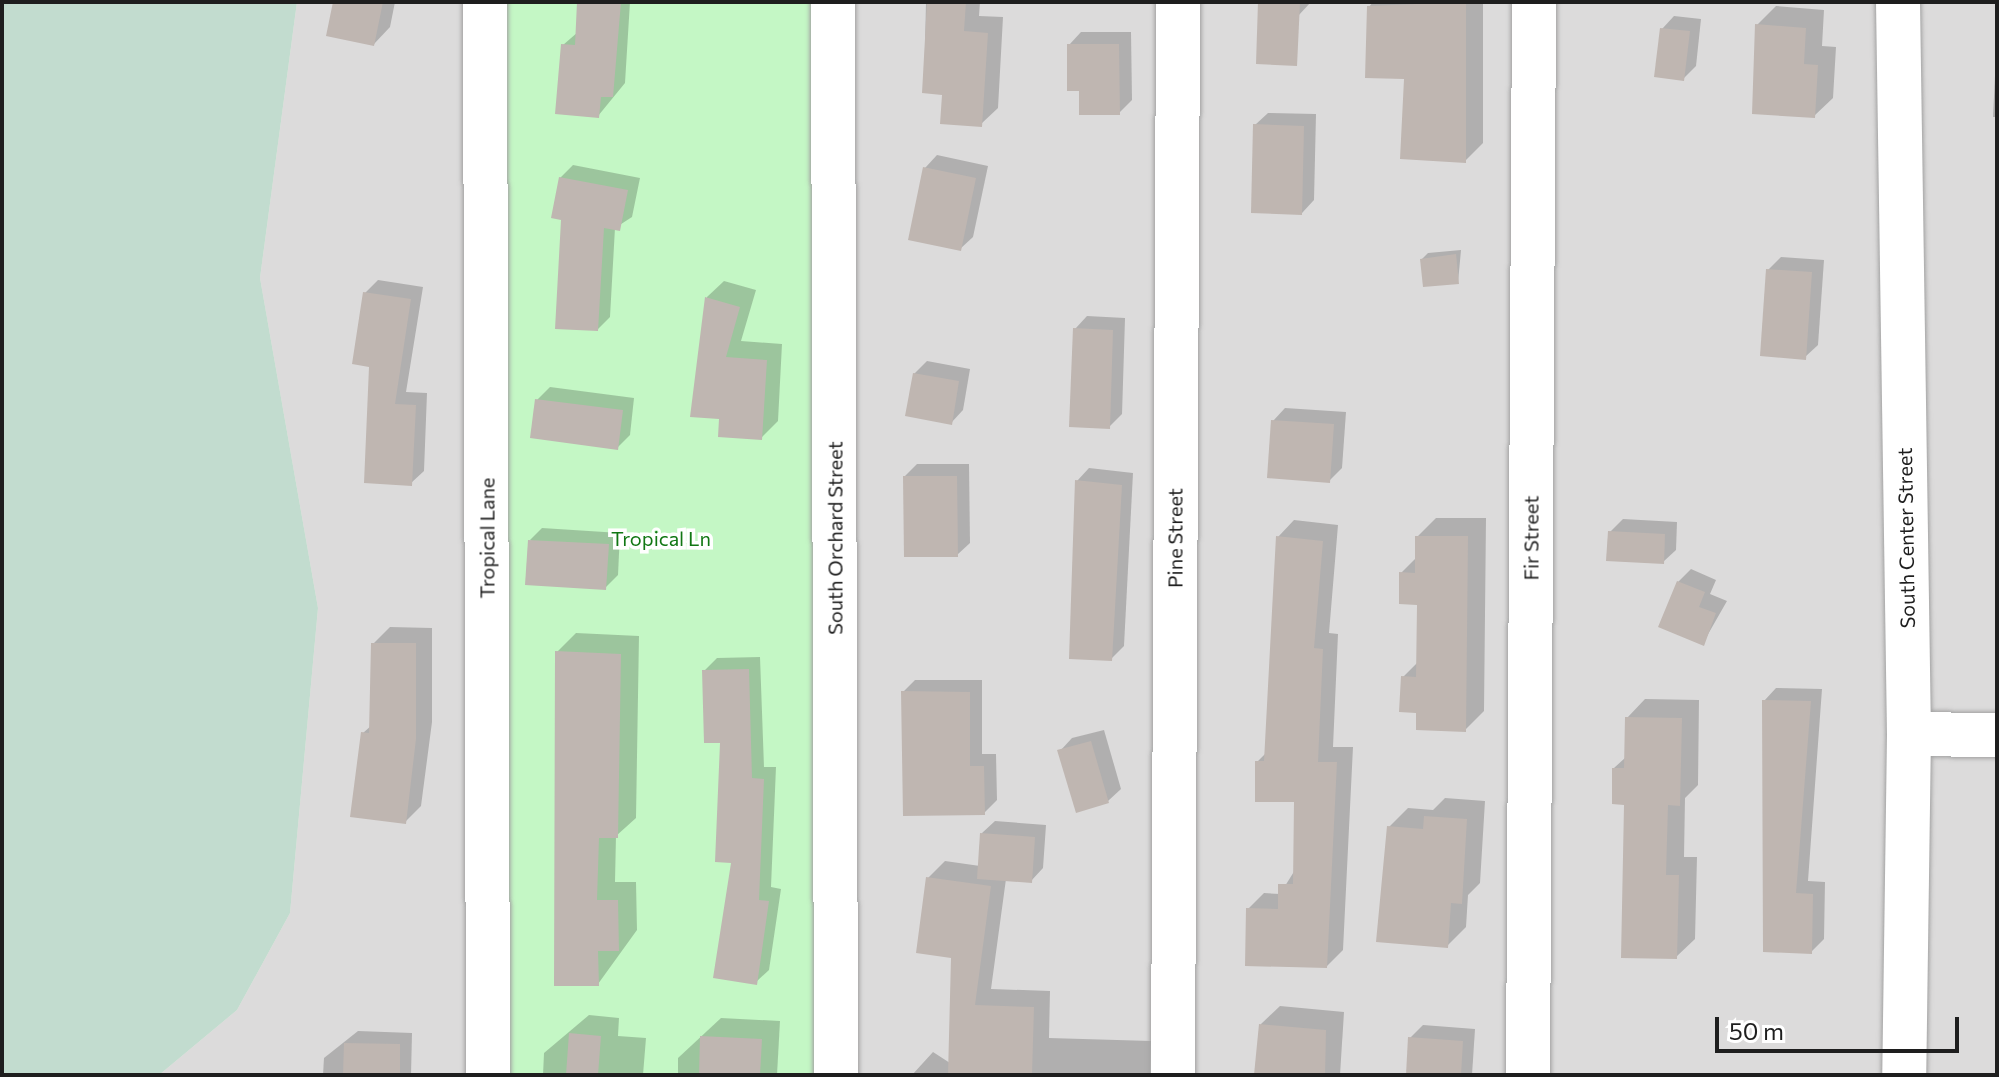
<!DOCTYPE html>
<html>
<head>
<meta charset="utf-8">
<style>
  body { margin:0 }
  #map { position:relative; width:1999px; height:1077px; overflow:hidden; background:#efebe5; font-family:Commissioner,sans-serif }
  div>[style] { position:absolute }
  .residential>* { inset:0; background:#dcdbdb }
  .wetland>* { inset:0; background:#c2dccf }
  .park>* { inset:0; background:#c4f7c5 }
  .shadow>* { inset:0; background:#0003 }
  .building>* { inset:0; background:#bfb6b1 }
  .roads { filter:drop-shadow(0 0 2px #a2a2a2) drop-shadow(0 0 2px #a2a2a2) }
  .minor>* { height:44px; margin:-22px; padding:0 22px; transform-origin:22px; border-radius:22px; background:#fff }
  span { translate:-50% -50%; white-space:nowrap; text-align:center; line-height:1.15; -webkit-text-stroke:7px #fff; paint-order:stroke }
  .street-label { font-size:20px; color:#1e1e1e }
  .park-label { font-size:20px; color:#117714 }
  .frame { position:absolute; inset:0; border:4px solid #1e1e1e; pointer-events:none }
  .scale { position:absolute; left:1715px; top:1017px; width:244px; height:36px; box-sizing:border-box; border:4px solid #1e1e1e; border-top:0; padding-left:10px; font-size:24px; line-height:28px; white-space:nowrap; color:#1e1e1e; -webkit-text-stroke:6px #fff; paint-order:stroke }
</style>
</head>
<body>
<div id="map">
  <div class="residential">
    <div style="clip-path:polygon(297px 2px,468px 2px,471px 1075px,159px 1075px,237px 1010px,290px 913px,318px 608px,260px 278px)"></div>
    <div style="clip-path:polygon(850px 2px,1161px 2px,1156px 1075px,853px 1075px)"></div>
    <div style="clip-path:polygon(1195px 2px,1517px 2px,1511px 1075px,1190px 1075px)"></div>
    <div style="clip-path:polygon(1551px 2px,1881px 2px,1892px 735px,1888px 1075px,1545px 1075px)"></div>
    <div style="clip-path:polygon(1915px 2px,1997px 2px,1997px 717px,1926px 715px)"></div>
    <div style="clip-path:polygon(1925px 753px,1997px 754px,1997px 1075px,1921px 1075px)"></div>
  </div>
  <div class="wetland">
    <div style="clip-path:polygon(2px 2px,297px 2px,260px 278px,318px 608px,290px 913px,237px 1010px,159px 1075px,2px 1075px)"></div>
  </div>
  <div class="park">
    <div style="clip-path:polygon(502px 2px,816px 2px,819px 1075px,505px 1075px)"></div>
  </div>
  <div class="shadow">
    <div style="clip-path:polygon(335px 2px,395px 2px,390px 27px,374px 44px)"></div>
    <div style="clip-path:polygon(579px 2px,630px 2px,625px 83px,598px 116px,563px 45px,578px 32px)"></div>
    <div style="clip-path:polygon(926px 2px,980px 2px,979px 16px,1003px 17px,998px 108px,981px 124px,944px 93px,924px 91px)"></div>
    <div style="clip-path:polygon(1260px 2px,1311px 2px,1298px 16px)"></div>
    <div style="clip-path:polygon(1373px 2px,1483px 2px,1483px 143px,1465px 161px,1407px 77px,1369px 7px)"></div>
    <div style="clip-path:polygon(1776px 6px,1824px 10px,1822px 46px,1836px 47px,1833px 98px,1814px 116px,1757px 25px)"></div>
    <div style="clip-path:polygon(1674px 16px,1701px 19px,1696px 66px,1683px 79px,1662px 29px)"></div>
    <div style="clip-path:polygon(1081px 32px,1131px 32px,1132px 100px,1119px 113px,1081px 89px,1069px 45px)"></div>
    <div style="clip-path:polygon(1997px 35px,1997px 117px,1993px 117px)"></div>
    <div style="clip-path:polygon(1268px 113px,1316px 114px,1314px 200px,1302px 213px,1255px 125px)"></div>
    <div style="clip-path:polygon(937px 155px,988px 166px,973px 237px,960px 249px,925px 168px)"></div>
    <div style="clip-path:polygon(573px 165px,640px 178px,632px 217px,615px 228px,610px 317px,598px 329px,563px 218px,560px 178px)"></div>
    <div style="clip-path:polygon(1461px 250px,1458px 282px,1422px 259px,1428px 253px)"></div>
    <div style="clip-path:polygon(1781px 257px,1824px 260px,1818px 345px,1805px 357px,1768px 270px)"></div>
    <div style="clip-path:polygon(1997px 276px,1997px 344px,1995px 278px)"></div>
    <div style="clip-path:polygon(378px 280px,423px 287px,406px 392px,427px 393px,424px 471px,411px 483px,371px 365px,365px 293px)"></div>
    <div style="clip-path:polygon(724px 281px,756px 290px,741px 341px,782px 344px,778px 421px,761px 438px,721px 418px,693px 415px,707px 297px)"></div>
    <div style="clip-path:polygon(1087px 316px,1125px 318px,1122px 414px,1109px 427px,1075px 329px)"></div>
    <div style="clip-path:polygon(927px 361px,970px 369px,963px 410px,951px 423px,914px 374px)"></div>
    <div style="clip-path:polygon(550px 387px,634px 398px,630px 435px,617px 448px,537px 400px)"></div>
    <div style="clip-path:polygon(1285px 408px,1346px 412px,1342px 468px,1329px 481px,1273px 421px)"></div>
    <div style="clip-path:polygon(917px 464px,969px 464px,970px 543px,957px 555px,905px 476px)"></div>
    <div style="clip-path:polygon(1089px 468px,1133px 473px,1124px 646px,1111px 659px,1077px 481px)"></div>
    <div style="clip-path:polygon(1436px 518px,1486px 518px,1484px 711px,1465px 730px,1418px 711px,1403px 677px,1418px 662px,1419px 603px,1401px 573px,1417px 557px,1417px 537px)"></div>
    <div style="clip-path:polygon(1623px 519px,1677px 522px,1676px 550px,1663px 562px,1610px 532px)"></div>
    <div style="clip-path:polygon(1294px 520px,1338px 525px,1329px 633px,1338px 634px,1333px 747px,1353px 747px,1343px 950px,1327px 966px,1248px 909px,1264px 893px,1280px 894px,1295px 870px,1296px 800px,1257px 762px,1266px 753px,1278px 537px)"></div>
    <div style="clip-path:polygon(542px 528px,620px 533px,618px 575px,605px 588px,530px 540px)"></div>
    <div style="clip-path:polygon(1691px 569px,1716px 580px,1710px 594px,1727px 601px,1703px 643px,1678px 582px)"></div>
    <div style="clip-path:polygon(390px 627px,432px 628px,432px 722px,421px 806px,405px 822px,363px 733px,372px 725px,373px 644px)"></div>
    <div style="clip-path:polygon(576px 633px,639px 636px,636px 818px,616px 836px,615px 882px,636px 882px,637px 930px,598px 984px,557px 652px)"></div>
    <div style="clip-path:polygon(760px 657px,764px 767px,776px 767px,771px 887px,781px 889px,769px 970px,756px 982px,722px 741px,704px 671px,717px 658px)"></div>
    <div style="clip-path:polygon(915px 680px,982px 680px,982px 754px,996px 754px,997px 800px,984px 813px,903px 692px)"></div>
    <div style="clip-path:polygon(1776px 688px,1822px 689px,1808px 881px,1825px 882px,1824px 939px,1811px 952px,1765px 951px,1764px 701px)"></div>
    <div style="clip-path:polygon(1645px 699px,1699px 700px,1698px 785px,1685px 798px,1684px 857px,1697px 857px,1695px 939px,1676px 957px,1614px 768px,1626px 757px,1627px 718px)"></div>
    <div style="clip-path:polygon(1104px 730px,1121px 789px,1108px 801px,1060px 751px,1072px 738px)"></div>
    <div style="clip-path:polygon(1445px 798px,1485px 801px,1480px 883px,1468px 895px,1466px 927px,1447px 946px,1389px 827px,1408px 808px,1433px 810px)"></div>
    <div style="clip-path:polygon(995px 821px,1046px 825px,1043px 868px,1031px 881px,1006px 879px,991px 989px,1050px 991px,1049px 1038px,1151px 1041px,1150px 1075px,912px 1075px,933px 1052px,950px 1063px,953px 956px,928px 878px,945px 861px,980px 866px,982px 833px)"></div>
    <div style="clip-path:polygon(1280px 1006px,1344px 1012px,1340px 1075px,1256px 1075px,1261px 1024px)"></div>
    <div style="clip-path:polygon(589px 1015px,619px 1018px,618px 1036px,646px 1038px,643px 1075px,543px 1075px,544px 1053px)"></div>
    <div style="clip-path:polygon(721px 1018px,780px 1021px,777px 1075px,678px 1075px,678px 1058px)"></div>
    <div style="clip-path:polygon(1423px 1025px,1475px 1029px,1472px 1075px,1408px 1075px,1410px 1038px)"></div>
    <div style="clip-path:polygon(358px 1031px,412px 1033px,411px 1075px,323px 1075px,324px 1058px)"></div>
  </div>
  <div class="building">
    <div style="clip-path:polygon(333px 2px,383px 2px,374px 46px,326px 36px)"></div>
    <div style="clip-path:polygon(577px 2px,621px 2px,613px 97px,601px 97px,599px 118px,555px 114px,561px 44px,575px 45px)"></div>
    <div style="clip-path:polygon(927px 2px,966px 2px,964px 31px,988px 33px,982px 127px,940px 124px,942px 95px,922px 93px)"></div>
    <div style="clip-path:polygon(1258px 2px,1300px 2px,1297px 66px,1256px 64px)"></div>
    <div style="clip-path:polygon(1466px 2px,1466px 163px,1400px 159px,1404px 79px,1365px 78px,1367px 6px)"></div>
    <div style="clip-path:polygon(1755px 24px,1806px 28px,1804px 64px,1818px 65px,1815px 118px,1752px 114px)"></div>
    <div style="clip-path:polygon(1660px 28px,1690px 31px,1684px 81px,1654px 77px)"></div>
    <div style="clip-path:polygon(1067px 44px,1119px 44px,1120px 115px,1079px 115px,1079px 91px,1067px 91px)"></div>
    <div style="clip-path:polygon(1253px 124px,1304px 126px,1302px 215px,1251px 213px)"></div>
    <div style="clip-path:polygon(923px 167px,976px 178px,961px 251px,908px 240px)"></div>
    <div style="clip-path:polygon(559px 177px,628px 190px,620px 231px,604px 228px,598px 331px,555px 329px,561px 220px,551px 218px)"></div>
    <div style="clip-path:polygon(1456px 254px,1459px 284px,1423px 287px,1420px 259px)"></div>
    <div style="clip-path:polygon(1766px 269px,1812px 272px,1806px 360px,1760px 356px)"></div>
    <div style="clip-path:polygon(363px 292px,411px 299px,395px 404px,416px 405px,412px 486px,364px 483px,369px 367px,352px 364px)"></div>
    <div style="clip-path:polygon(705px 297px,740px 307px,726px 357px,767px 360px,762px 440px,718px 437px,719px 419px,690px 417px)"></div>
    <div style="clip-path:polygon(1073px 328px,1113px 330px,1110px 429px,1069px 427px)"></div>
    <div style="clip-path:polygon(913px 373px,959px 381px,952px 425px,905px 416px)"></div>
    <div style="clip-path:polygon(535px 399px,623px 410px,618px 450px,530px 438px)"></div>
    <div style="clip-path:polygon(1271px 420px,1334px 424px,1330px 483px,1267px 478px)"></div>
    <div style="clip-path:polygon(903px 476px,957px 476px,958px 557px,904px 557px)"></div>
    <div style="clip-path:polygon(1075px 480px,1122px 485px,1112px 661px,1069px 659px)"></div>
    <div style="clip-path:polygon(1608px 531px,1665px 534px,1664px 564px,1606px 561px)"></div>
    <div style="clip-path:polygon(1276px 536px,1323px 541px,1314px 648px,1323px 649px,1318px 762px,1337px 762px,1327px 968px,1245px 966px,1246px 908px,1278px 909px,1278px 884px,1293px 884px,1294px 802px,1255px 802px,1255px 761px,1264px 761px)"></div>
    <div style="clip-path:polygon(1415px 536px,1468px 536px,1466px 732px,1416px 730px,1416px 713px,1399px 712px,1401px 676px,1416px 677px,1417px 605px,1399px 604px,1399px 572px,1415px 573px)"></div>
    <div style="clip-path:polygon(528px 540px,609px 544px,606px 590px,525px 585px)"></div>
    <div style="clip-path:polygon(1677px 581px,1705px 592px,1699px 607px,1716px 613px,1704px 646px,1658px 627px)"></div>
    <div style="clip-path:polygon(371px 643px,416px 643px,416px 739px,406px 824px,350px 817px,361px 732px,369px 733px)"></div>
    <div style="clip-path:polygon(555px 651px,621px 654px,618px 838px,599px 838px,597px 900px,618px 900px,619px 951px,598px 951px,599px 986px,554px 986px)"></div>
    <div style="clip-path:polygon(749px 669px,752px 778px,764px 779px,759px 900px,769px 901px,757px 985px,713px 978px,731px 863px,715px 862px,720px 743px,704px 743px,702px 670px)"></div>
    <div style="clip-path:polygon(901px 691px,970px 692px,970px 766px,984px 766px,985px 815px,903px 816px)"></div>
    <div style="clip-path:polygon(1762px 700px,1811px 701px,1796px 893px,1813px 894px,1812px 954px,1763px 952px)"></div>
    <div style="clip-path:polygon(1625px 717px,1682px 718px,1680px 806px,1668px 805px,1666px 875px,1679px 875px,1677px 959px,1621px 958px,1624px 805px,1612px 804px,1612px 768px,1624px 768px)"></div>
    <div style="clip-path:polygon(1091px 741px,1109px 803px,1076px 813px,1057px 750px)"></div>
    <div style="clip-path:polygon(1424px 816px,1467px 819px,1462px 904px,1451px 903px,1448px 948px,1376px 942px,1387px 826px,1423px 829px)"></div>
    <div style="clip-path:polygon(980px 833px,1035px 837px,1032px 883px,977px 879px)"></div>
    <div style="clip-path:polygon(926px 877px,991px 886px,975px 1005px,1034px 1007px,1032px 1075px,948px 1075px,951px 958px,916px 953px)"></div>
    <div style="clip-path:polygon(1259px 1024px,1326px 1030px,1325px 1075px,1254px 1075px)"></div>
    <div style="clip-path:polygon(569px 1033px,601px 1036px,598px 1075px,566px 1075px)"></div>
    <div style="clip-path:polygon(700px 1036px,762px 1039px,760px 1075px,699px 1075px)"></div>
    <div style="clip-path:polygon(1408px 1037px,1463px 1041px,1461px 1075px,1406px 1075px)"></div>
    <div style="clip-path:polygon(344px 1043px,400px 1044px,400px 1075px,343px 1075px)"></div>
  </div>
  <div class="roads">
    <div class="minor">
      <div style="left:485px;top:2px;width:1073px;rotate:89.84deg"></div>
      <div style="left:833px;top:2px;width:1073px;rotate:89.84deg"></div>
      <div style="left:1898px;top:2px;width:732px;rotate:89.14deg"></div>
      <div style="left:1909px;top:734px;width:341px;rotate:90.8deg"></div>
      <div style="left:1909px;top:734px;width:88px;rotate:0.7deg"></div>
      <div style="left:1173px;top:1075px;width:1073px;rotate:-89.73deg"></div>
      <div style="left:1528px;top:1075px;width:1073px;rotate:-89.68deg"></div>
    </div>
  </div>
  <div class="street-label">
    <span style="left:487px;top:538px;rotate:-90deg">Tropical Lane</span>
    <span style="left:835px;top:538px;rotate:-90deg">South Orchard Street</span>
    <span style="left:1175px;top:538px;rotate:-90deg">Pine Street</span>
    <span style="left:1531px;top:538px;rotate:-90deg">Fir Street</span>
    <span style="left:1906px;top:538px;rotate:-91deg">South Center Street</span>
  </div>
  <div class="park-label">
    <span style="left:661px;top:538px">Tropical Ln</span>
  </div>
  <div class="frame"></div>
  <div class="scale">50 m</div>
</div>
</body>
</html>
